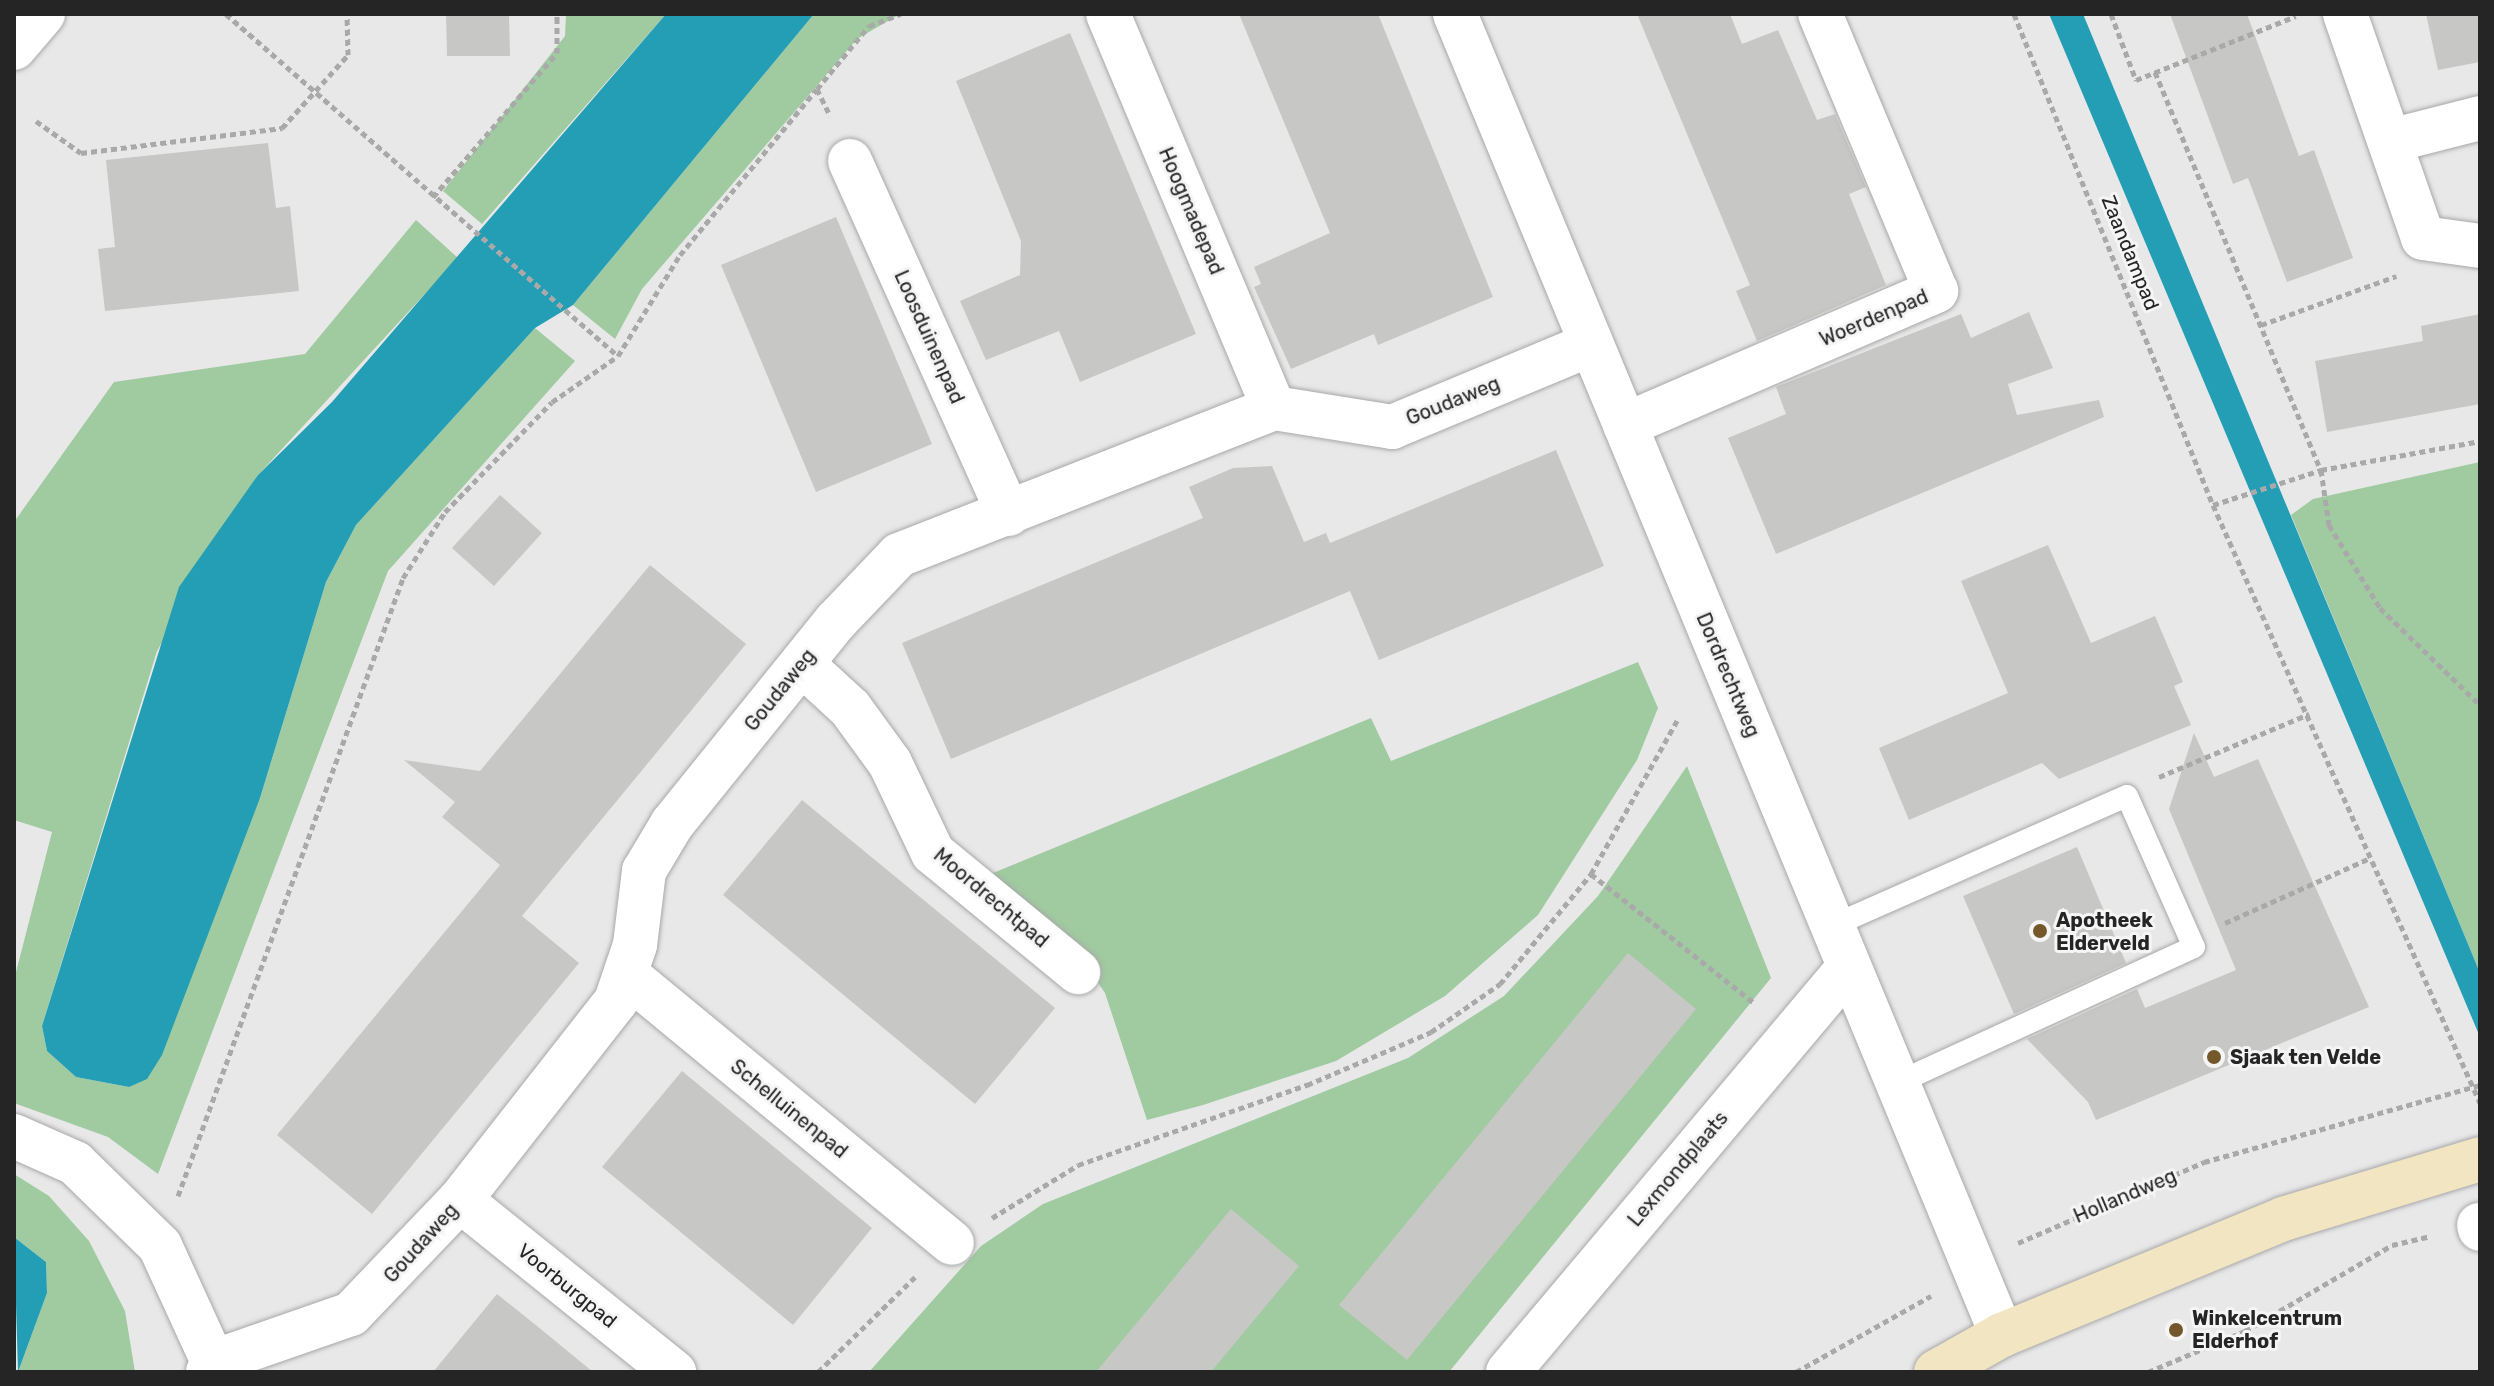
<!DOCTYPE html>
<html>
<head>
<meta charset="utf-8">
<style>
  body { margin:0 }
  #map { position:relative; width:2494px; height:1386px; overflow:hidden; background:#e8e8e9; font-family:Rubik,sans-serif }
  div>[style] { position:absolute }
  .green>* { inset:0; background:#a0caa0 }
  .water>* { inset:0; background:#239eb5 }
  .building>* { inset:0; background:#c7c7c6 }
  .path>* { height:5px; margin-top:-2.5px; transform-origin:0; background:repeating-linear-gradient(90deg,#a9a9aa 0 6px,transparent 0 10px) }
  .roads { filter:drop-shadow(0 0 2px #a8a8a9) drop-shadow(0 0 2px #a8a8a9) }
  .lane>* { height:22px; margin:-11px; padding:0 11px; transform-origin:11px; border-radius:11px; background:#fff }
  .street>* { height:44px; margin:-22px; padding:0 22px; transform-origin:22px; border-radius:22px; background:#fff }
  .secondary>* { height:44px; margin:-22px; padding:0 22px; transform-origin:22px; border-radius:22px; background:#f1e5c2 }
  .dots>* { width:22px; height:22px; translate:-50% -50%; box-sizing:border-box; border:4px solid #f5f5f6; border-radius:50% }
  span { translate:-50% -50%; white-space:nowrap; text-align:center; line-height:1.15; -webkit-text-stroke:6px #f5f5f6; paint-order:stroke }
  .street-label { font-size:20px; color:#252525 }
  .poi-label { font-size:20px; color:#252525; font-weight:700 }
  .left { translate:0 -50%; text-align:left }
  .frame { position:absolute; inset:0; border:16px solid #252525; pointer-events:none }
</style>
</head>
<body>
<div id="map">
  <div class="green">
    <div style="clip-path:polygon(566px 14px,666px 14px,482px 224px,443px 191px,565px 36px)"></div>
    <div style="clip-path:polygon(814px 14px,900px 14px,857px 39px,642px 289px,615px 339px,573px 305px)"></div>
    <div style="clip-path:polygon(416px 220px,458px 258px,258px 475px,157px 651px,42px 1026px,47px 1051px,76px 1077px,129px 1087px,260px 798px,326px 582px,356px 525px,535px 328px,575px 361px,388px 571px,158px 1174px,108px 1137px,14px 1103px,14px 980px,52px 832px,14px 820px,14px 522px,114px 382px,305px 354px)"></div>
    <div style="clip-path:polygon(2480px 462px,2480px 973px,2291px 515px,2313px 499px)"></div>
    <div style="clip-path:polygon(1638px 662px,1658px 708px,1637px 760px,1538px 915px,1445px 996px,1336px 1061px,1203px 1105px,1147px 1120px,1105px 993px,1079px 955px,993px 873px,1371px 718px,1391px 761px)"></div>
    <div style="clip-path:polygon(1687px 766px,1771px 978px,1449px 1372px,869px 1372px,981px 1246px,1043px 1204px,1408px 1058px,1504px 996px,1598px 896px)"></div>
    <div style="clip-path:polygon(14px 1174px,49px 1196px,89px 1241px,125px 1311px,135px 1372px,18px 1372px,47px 1293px,46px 1262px,14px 1237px)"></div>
  </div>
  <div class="water">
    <div style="clip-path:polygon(666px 14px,814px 14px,573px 305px,535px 328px,356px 525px,326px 582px,260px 798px,162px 1055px,147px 1079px,129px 1087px,76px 1077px,47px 1051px,42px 1026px,179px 587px,258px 475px,332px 402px)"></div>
    <div style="clip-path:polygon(2049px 14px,2083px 14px,2480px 973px,2480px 1037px)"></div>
    <div style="clip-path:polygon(14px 1237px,46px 1262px,47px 1293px,18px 1372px)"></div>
  </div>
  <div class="building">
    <div style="clip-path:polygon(446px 14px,509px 14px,510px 56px,447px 56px)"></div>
    <div style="clip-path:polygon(1239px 14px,1378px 14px,1493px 297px,1378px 345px,1374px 334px,1291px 369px,1254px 287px,1261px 284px,1254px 267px,1330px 233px)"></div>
    <div style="clip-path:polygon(1637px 14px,1730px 14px,1742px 44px,1778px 30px,1817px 120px,1835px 114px,1866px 187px,1849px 194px,1886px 285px,1757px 341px,1736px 291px,1750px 285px)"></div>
    <div style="clip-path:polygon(2170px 14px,2247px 14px,2299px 156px,2314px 150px,2353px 258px,2287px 282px,2248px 178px,2233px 184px)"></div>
    <div style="clip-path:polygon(2426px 14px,2480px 14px,2480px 62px,2438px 70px)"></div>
    <div style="clip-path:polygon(1070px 33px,1196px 334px,1080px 382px,1059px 331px,986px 360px,960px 301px,1020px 275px,1021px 241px,956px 81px)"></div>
    <div style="clip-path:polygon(268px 143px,276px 208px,290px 206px,299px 291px,105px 311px,98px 249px,115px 247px,106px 160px)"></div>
    <div style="clip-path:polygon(836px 217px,932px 444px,816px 492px,721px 265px)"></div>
    <div style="clip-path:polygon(2029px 312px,2053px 368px,2008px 384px,2017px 415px,2099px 400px,2104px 417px,1776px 554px,1728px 438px,1786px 414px,1776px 387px,1961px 314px,1971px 338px)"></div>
    <div style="clip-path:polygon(2480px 314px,2480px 404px,2327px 432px,2315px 361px,2423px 341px,2421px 326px)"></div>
    <div style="clip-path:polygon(1556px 450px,1604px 566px,1379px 660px,1350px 591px,951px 759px,902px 643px,1203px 518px,1189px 487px,1233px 468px,1272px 466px,1304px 542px,1326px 533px,1330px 543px)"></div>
    <div style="clip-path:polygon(500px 495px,542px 533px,494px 586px,452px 548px)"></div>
    <div style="clip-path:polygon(2048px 545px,2091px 643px,2155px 616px,2183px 682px,2174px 686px,2191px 725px,2059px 779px,2042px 763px,1909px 820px,1879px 748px,2008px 693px,1961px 581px)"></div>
    <div style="clip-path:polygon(650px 565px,746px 644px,522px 916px,579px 963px,372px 1214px,277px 1135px,500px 865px,442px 817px,455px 802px,404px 760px,480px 771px)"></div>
    <div style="clip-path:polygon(2194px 733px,2214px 777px,2258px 759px,2369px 1007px,2096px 1120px,2088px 1102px,2027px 1039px,2137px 989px,2145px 1008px,2236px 970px,2169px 809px)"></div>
    <div style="clip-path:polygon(802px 800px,1055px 1008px,975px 1104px,723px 895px)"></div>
    <div style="clip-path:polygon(2077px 847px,2126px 963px,2014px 1014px,1963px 896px)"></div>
    <div style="clip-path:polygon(1628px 953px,1696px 1009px,1407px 1360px,1339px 1305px)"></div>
    <div style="clip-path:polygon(682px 1071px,872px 1228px,793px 1325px,602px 1167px)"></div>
    <div style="clip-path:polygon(1231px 1209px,1299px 1266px,1211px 1372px,1096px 1372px)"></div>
    <div style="clip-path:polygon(497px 1294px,537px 1326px,593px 1372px,433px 1372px)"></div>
  </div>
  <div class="path">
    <div style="left:226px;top:14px;width:520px;rotate:41.1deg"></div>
    <div style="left:618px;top:356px;width:119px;rotate:-58.5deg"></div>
    <div style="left:680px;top:255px;width:215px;rotate:-50.5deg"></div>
    <div style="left:817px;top:89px;width:82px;rotate:-50.5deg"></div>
    <div style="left:869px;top:26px;width:34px;rotate:-21deg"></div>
    <div style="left:2014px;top:14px;width:530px;rotate:67.94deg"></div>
    <div style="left:2213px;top:505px;width:655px;rotate:65.94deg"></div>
    <div style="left:2111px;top:14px;width:71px;rotate:69.3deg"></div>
    <div style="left:2136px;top:80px;width:172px;rotate:-21.8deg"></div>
    <div style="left:2155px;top:72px;width:431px;rotate:67.4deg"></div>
    <div style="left:2321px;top:470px;width:56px;rotate:81.7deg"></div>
    <div style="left:2329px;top:525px;width:97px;rotate:58.4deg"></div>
    <div style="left:2380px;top:608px;width:139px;rotate:44.1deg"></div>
    <div style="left:817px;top:89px;width:30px;rotate:64deg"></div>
    <div style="left:36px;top:121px;width:55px;rotate:35.4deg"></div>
    <div style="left:81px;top:153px;width:203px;rotate:-7.1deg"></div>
    <div style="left:282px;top:128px;width:98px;rotate:-47.9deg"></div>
    <div style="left:348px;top:55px;width:41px;rotate:-91.4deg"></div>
    <div style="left:433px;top:197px;width:190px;rotate:-49.3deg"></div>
    <div style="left:557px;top:53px;width:39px;rotate:-90deg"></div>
    <div style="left:2261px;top:325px;width:144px;rotate:-19.9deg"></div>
    <div style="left:2213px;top:505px;width:114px;rotate:-18deg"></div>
    <div style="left:2321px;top:470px;width:162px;rotate:-10.3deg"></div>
    <div style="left:2159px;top:777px;width:163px;rotate:-22.8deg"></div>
    <div style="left:1591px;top:874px;width:206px;rotate:38.3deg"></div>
    <div style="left:2225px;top:923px;width:159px;rotate:-24.1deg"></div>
    <div style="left:178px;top:1196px;width:658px;rotate:-69.99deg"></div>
    <div style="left:403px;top:578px;width:78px;rotate:-57.5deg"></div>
    <div style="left:445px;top:512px;width:153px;rotate:-45.8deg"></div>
    <div style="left:552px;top:402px;width:80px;rotate:-34.9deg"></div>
    <div style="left:992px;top:1218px;width:101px;rotate:-31.6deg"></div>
    <div style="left:1078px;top:1165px;width:243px;rotate:-19.3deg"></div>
    <div style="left:1307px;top:1085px;width:135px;rotate:-23.1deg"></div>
    <div style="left:1431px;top:1032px;width:84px;rotate:-34.8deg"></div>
    <div style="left:1500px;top:984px;width:143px;rotate:-50.4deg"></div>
    <div style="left:1591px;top:874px;width:178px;rotate:-60.7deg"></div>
    <div style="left:2018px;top:1243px;width:203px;rotate:-23.5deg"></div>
    <div style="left:2204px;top:1162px;width:287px;rotate:-15.6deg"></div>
    <div style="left:818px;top:1372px;width:139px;rotate:-44.4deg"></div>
    <div style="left:1796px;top:1372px;width:155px;rotate:-29.4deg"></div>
    <div style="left:2148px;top:1372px;width:105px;rotate:-22.9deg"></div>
    <div style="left:2245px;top:1331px;width:170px;rotate:-30.3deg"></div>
    <div style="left:2392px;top:1245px;width:39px;rotate:-13deg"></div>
  </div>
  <div class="roads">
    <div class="lane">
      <div style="left:1832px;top:926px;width:322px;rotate:-23.8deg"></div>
      <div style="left:2127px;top:796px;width:165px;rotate:66.1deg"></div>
      <div style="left:2194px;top:947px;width:327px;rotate:155.4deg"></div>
    </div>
    <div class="street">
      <div style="left:1108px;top:14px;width:428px;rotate:67.2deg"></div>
      <div style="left:1455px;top:14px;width:1430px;rotate:67.51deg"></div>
      <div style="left:2345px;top:14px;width:237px;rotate:70.8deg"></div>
      <div style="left:2423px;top:238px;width:58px;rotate:8deg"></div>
      <div style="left:14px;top:48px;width:45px;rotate:-49.5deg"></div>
      <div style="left:2390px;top:141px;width:93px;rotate:-14.3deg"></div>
      <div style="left:850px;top:161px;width:387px;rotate:65.8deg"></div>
      <div style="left:1625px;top:425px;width:339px;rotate:-23.3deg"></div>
      <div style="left:1936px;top:291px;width:300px;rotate:-112.7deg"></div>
      <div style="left:802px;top:664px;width:65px;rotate:42.5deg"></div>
      <div style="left:850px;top:708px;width:68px;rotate:54deg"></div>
      <div style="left:890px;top:763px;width:100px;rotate:64.5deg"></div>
      <div style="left:933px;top:853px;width:188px;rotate:39.4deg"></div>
      <div style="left:627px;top:975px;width:421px;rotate:39.5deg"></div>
      <div style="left:14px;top:1136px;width:67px;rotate:23.9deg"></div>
      <div style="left:75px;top:1163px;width:119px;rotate:44.3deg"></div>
      <div style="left:160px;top:1246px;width:128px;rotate:65.4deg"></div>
      <div style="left:213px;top:1362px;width:11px;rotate:117deg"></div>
      <div style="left:460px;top:1200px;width:275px;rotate:38.8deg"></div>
      <div style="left:2479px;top:1225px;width:4px;rotate:76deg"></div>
      <div style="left:213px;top:1362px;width:146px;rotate:-19.2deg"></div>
      <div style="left:351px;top:1314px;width:158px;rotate:-46.3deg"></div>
      <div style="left:460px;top:1200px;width:253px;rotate:-51.9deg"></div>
      <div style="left:616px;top:1001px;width:59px;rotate:-71.3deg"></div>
      <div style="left:635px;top:945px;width:75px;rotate:-83.1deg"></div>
      <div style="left:644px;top:871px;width:55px;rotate:-59.2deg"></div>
      <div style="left:672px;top:824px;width:261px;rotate:-51.1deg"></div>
      <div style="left:836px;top:621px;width:91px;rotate:-46.3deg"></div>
      <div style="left:899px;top:555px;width:403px;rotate:-21.4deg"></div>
      <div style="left:1274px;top:408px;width:120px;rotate:9.1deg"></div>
      <div style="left:1392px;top:427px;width:216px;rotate:-22.6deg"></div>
      <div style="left:1508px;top:1372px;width:529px;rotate:-49.9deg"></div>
    </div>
    <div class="secondary">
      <div style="left:1936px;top:1372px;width:76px;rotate:-29.3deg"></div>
      <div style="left:2002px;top:1335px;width:304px;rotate:-22.4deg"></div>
      <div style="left:2283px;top:1219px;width:206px;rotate:-16.9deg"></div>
    </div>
  </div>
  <div class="dots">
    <div style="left:2040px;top:931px;background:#74582b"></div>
    <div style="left:2214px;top:1057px;background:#74582b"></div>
    <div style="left:2176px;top:1330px;background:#74582b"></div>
  </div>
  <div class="street-label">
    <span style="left:1191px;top:211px;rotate:67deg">Hoogmadepad</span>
    <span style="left:2130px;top:253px;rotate:68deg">Zaandampad</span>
    <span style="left:1874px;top:318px;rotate:-23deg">Woerdenpad</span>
    <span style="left:929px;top:337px;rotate:66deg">Loosduinenpad</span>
    <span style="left:1453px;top:401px;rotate:-22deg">Goudaweg</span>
    <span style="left:1728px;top:675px;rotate:67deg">Dordrechtweg</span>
    <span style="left:780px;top:690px;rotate:-51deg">Goudaweg</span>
    <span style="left:991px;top:898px;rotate:40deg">Moordrechtpad</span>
    <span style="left:789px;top:1109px;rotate:39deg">Schelluinenpad</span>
    <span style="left:1678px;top:1169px;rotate:-50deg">Lexmondplaats</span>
    <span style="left:2125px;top:1196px;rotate:-23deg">Hollandweg</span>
    <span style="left:421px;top:1243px;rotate:-48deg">Goudaweg</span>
    <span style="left:567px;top:1286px;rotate:39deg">Voorburgpad</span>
  </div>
  <div class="poi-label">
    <span class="left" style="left:2056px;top:932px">Apotheek<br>Elderveld</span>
    <span class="left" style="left:2230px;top:1057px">Sjaak ten Velde</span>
    <span class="left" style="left:2192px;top:1330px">Winkelcentrum<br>Elderhof</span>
  </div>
  <div class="frame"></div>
</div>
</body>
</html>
